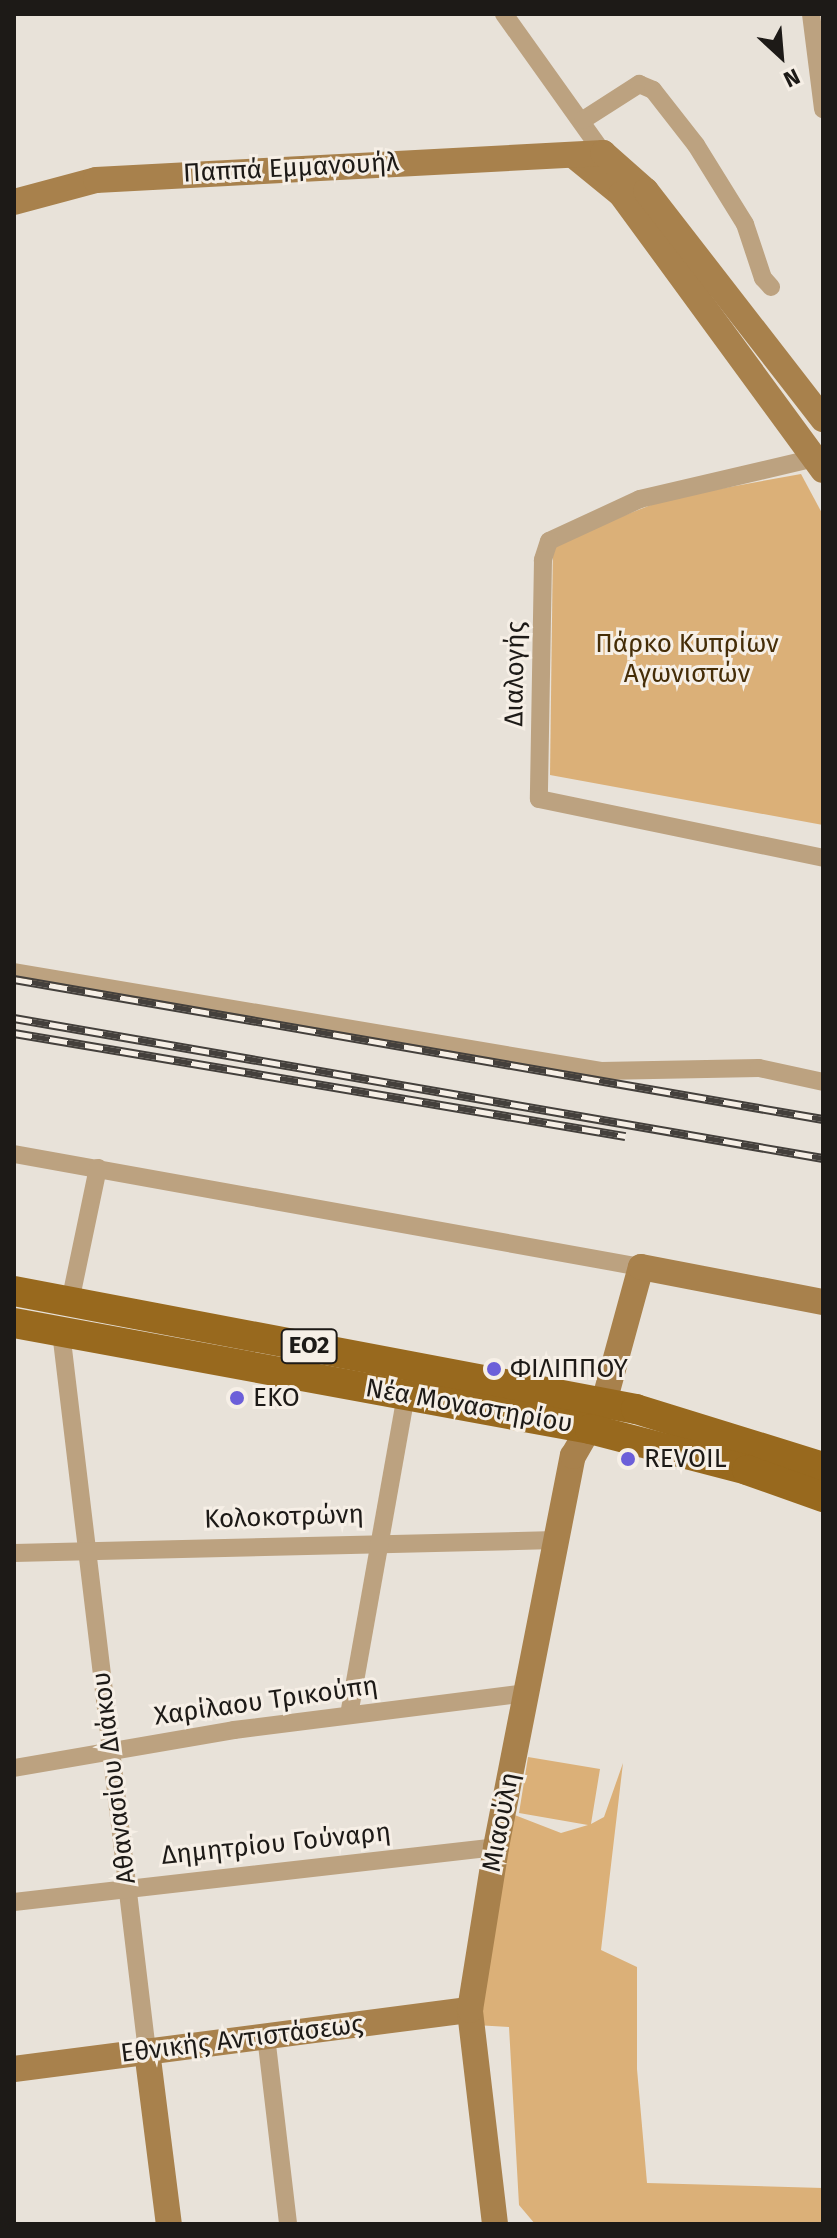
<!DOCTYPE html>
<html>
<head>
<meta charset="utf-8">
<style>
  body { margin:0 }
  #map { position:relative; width:837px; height:2238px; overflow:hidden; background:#e8e2d9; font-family:"Fira Sans",sans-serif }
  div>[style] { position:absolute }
  .green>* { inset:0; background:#dbb078 }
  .street>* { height:18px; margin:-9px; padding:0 9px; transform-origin:9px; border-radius:9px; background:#bca280 }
  .secondary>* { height:26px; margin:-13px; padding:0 13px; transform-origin:13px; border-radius:13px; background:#a8814c }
  .primary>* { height:30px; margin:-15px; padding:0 15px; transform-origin:15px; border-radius:15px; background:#98691e }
  .rail>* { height:9px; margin-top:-4.5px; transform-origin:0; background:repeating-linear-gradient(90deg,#f6efe6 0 18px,#44403c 0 36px); box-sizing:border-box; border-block:2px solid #44403c }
  .dots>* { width:22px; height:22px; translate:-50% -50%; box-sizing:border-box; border:4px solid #f6efe6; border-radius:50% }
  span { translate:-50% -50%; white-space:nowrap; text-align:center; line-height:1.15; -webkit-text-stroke:6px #f6efe6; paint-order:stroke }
  .shield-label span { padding:2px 6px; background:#f6efe6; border:2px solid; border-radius:6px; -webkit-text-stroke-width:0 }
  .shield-label { font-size:24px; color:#1d1a17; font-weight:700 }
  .street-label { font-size:26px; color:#1d1a17 }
  .park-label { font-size:26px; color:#452d07 }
  .poi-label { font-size:26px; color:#1d1a17 }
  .left { translate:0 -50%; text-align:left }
  .frame { position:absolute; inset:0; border:16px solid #1d1a17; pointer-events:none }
  .north { position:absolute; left:741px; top:16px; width:80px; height:80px; -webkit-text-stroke:6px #f6efe6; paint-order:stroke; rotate:154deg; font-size:22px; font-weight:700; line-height:32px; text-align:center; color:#1d1a17 }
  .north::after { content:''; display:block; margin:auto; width:28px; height:36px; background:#1d1a17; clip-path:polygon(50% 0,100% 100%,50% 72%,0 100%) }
</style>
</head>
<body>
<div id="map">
  <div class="green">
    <div style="clip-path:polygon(801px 474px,823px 515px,823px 825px,550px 775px,553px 543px,669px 498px)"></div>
    <div style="clip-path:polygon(528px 1757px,600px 1769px,591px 1824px,604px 1817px,623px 1763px,601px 1950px,637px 1967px,637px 2069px,647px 2183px,823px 2188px,823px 2224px,535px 2224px,519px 2205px,509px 2027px,475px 2025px,512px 1814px,561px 1833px,588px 1825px,519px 1813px)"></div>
  </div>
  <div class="street">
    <div style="left:504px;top:14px;width:171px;rotate:54.5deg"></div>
    <div style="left:811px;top:14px;width:96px;rotate:82.8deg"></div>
    <div style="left:583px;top:120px;width:67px;rotate:-32.7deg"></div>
    <div style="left:639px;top:84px;width:15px;rotate:23deg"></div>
    <div style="left:653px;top:90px;width:70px;rotate:52deg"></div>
    <div style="left:696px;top:145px;width:93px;rotate:58.2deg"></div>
    <div style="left:745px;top:224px;width:57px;rotate:71.6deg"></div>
    <div style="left:763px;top:278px;width:12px;rotate:48deg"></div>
    <div style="left:815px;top:458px;width:180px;rotate:166.8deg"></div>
    <div style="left:640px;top:499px;width:100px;rotate:155.2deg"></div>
    <div style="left:549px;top:541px;width:20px;rotate:108deg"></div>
    <div style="left:543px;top:560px;width:239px;rotate:91deg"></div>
    <div style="left:539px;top:799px;width:290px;rotate:11.7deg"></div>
    <div style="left:14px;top:972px;width:595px;rotate:9.57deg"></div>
    <div style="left:601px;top:1071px;width:158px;rotate:-1.1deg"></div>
    <div style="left:759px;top:1068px;width:66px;rotate:12.3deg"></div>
    <div style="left:14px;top:1154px;width:637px;rotate:10.22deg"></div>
    <div style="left:70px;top:1302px;width:137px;rotate:-78.2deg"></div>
    <div style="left:61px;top:1332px;width:724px;rotate:83.18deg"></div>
    <div style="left:14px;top:1553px;width:542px;rotate:-1.37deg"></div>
    <div style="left:349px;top:1715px;width:325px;rotate:-79.9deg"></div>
    <div style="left:14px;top:1768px;width:223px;rotate:-9.8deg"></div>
    <div style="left:234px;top:1730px;width:295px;rotate:-7.2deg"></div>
    <div style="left:14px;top:1902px;width:485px;rotate:-6.5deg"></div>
    <div style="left:266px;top:2036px;width:189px;rotate:83.3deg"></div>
  </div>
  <div class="secondary">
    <div style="left:573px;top:155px;width:62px;rotate:39.1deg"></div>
    <div style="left:621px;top:194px;width:342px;rotate:53.8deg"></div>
    <div style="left:14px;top:202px;width:85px;rotate:-15deg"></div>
    <div style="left:96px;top:180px;width:508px;rotate:-3.05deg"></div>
    <div style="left:603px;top:153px;width:57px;rotate:41.5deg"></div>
    <div style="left:646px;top:191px;width:289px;rotate:52.2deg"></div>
    <div style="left:147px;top:2051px;width:174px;rotate:82.8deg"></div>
    <div style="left:14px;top:2069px;width:460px;rotate:-7.4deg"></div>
    <div style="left:495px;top:2224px;width:215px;rotate:-96.7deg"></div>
    <div style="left:470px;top:2010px;width:165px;rotate:-80.9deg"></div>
    <div style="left:496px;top:1847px;width:399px;rotate:-78.9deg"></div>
    <div style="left:573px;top:1456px;width:62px;rotate:-60.1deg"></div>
    <div style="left:604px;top:1402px;width:140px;rotate:-74.7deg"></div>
    <div style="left:641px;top:1267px;width:185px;rotate:10.9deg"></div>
  </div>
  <div class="primary">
    <div style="left:14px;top:1291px;width:633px;rotate:10.74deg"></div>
    <div style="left:636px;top:1409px;width:196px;rotate:17.2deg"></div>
    <div style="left:14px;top:1323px;width:586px;rotate:10.43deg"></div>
    <div style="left:590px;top:1429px;width:162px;rotate:14.6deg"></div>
    <div style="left:747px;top:1470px;width:81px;rotate:19.6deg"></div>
  </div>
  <div class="rail">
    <div style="left:14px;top:979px;width:821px;rotate:9.82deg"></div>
    <div style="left:14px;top:1018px;width:821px;rotate:9.82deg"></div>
    <div style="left:14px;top:1033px;width:620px;rotate:9.57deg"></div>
  </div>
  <div class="dots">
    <div style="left:494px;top:1369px;background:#6c5fd9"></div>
    <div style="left:237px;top:1398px;background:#6c5fd9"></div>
    <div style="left:628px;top:1459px;background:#6c5fd9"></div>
  </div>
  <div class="shield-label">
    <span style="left:309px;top:1346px">ΕΟ2</span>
  </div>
  <div class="street-label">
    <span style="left:291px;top:168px;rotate:-3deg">Παππά Εμμανουήλ</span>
    <span style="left:515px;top:674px;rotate:-89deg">Διαλογής</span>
    <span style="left:469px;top:1406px;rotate:10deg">Νέα Μοναστηρίου</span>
    <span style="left:284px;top:1517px;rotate:-2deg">Κολοκοτρώνη</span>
    <span style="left:266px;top:1701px;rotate:-8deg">Χαρίλαου Τρικούπη</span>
    <span style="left:114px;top:1778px;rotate:-97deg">Αθανασίου Διάκου</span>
    <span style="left:501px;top:1822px;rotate:-79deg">Μιαούλη</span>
    <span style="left:276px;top:1844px;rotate:-6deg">Δημητρίου Γούναρη</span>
    <span style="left:242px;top:2039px;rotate:-7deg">Εθνικής Αντιστάσεως</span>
  </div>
  <div class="park-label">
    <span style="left:687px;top:659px">Πάρκο Κυπρίων<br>Αγωνιστών</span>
  </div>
  <div class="poi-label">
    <span class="left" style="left:510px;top:1369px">ΦΙΛΙΠΠΟΥ</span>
    <span class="left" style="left:253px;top:1398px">EKO</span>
    <span class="left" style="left:644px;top:1459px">REVOIL</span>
  </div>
  <div class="frame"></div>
  <div class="north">N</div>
</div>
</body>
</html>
